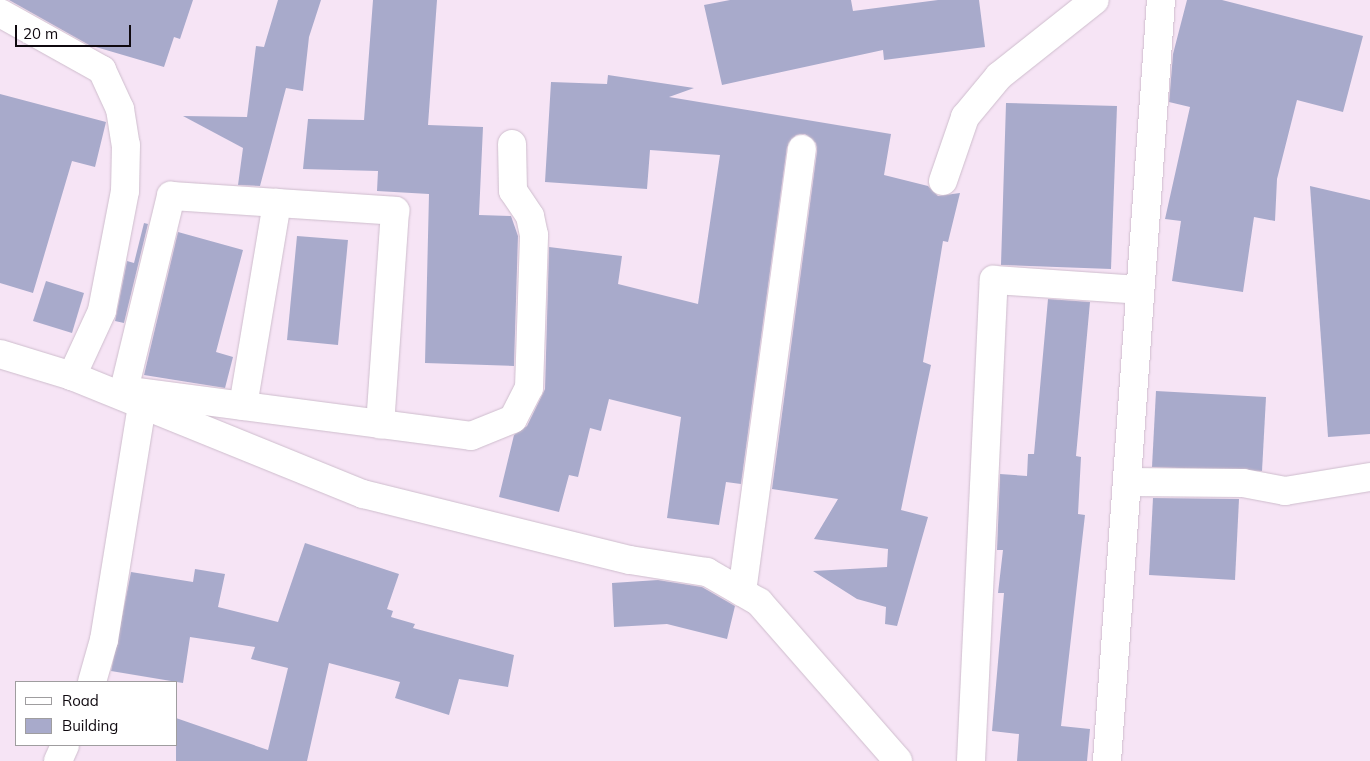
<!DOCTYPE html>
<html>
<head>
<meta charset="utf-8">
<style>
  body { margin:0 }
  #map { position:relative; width:1370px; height:761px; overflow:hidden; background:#f6e4f5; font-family:Mulish,sans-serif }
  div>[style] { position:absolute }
  .building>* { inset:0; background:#a8aacb }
  .roads { filter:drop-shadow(0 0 1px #cebdcd) drop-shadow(0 0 1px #cebdcd) }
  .minor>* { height:28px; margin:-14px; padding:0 14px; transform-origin:14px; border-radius:14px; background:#fff }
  span { translate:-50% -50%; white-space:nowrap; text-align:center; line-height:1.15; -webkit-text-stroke:4px #fff; paint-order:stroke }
  .legend { position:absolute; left:15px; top:681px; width:162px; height:65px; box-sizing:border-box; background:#fff; border:1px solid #9f9d9f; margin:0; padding:6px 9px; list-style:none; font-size:15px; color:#0f090f }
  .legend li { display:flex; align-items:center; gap:10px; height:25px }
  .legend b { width:25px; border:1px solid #9f9d9f }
  .scale { position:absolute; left:15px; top:25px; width:116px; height:22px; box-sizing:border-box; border:2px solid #0f090f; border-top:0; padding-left:6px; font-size:15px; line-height:18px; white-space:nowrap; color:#0f090f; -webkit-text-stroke:4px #fff; paint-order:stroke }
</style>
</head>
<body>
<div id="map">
  <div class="building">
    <div style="clip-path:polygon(9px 0,193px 0,180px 39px,174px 37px,164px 67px,89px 45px)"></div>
    <div style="clip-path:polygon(278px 0,321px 0,309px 37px,303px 91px,286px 88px,260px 186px,238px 185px,243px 148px,183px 116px,247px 117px,256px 46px,264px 47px)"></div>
    <div style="clip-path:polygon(373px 0,437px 0,428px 125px,483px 127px,479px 215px,511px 216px,518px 236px,514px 366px,425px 363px,429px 194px,377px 191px,378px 171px,303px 169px,308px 119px,364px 120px)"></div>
    <div style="clip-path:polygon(730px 0,851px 0,853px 11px,938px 0,979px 0,985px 47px,884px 60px,883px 50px,722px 85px,704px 5px)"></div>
    <div style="clip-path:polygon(1187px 0,1222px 0,1363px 36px,1343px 112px,1297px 100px,1277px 179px,1275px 221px,1254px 217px,1243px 292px,1172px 281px,1181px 221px,1165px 219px,1190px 107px,1169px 102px,1173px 54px)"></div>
    <div style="clip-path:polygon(608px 75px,694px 88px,669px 97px,891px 134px,884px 175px,928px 186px,938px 196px,960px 193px,948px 242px,943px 241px,923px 362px,931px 365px,901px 510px,928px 517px,897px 626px,885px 624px,886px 607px,857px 599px,813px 571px,887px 567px,888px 549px,814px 539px,838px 499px,772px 489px,817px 151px,816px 143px,805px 134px,796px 135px,787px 147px,741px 484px,726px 482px,719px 525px,667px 518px,681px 417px,609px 399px,601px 431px,590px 428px,578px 477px,569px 475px,559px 512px,499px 497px,514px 435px,527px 426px,545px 389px,549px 247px,622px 256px,618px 284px,698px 304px,720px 155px,650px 150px,647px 189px,545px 182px,551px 82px,607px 84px)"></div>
    <div style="clip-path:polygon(0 94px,106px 122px,95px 167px,72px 161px,33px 293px,0 283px)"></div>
    <div style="clip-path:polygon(1006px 103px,1117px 106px,1111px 269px,1001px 265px)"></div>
    <div style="clip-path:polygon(1310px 186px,1370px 200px,1370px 434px,1328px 437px)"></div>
    <div style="clip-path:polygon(144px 223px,148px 224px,124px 323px,115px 321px,127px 261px,134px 263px)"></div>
    <div style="clip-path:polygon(178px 232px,243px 250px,216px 352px,233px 357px,225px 388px,144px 375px)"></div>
    <div style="clip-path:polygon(297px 236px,348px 240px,338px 345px,287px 340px)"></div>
    <div style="clip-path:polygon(46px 281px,84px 293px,72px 333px,33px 321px)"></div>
    <div style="clip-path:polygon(1048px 299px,1090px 302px,1076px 456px,1081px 457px,1078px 514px,1085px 515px,1061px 726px,1090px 729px,1087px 761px,1017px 761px,1019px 734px,992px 731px,1004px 593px,998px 593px,1003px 550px,997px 550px,1000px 474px,1027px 476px,1028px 454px,1034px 454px)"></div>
    <div style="clip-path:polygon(1156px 391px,1266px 397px,1262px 471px,1152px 467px)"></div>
    <div style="clip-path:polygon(1153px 498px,1239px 499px,1235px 580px,1149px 575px)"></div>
    <div style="clip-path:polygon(305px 543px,399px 574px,387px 609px,393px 611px,391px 617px,415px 624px,413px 628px,514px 655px,508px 687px,459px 679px,449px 715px,395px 698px,400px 682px,329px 663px,307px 761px,176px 761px,176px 718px,268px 750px,288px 668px,251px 659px,255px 647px,190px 637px,183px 683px,111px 671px,131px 572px,193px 582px,195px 569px,225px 574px,218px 607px,278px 622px)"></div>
    <div style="clip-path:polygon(658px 580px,702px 587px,735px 606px,727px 639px,667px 624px,614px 627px,612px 583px)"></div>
  </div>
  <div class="roads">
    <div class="minor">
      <div style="left:0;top:13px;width:117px;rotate:29.2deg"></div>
      <div style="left:102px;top:70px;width:43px;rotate:65.2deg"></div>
      <div style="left:120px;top:109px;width:36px;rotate:81deg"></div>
      <div style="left:126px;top:145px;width:46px;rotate:91.2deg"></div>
      <div style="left:125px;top:191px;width:122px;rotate:100.9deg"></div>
      <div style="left:102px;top:311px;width:72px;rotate:114.8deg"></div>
      <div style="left:943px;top:181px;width:68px;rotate:-71deg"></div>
      <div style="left:965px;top:117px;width:53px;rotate:-50.3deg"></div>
      <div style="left:999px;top:76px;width:122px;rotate:-38.4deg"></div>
      <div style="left:0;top:354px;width:75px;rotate:17deg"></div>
      <div style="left:72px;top:376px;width:314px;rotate:22.1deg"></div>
      <div style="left:363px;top:494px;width:275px;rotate:13.9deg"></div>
      <div style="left:630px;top:560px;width:78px;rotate:8.9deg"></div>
      <div style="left:707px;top:572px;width:60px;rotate:30deg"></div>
      <div style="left:759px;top:602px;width:211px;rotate:48.8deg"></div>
      <div style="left:124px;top:390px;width:200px;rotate:-76.4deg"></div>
      <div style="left:171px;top:196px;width:225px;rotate:3.8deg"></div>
      <div style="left:395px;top:211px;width:214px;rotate:94deg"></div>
      <div style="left:137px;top:392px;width:337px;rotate:7.5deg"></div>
      <div style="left:471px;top:436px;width:45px;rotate:-22deg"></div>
      <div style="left:513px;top:419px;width:35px;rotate:-63deg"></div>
      <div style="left:529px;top:388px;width:153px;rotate:-88.1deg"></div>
      <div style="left:534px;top:235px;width:19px;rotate:-102deg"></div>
      <div style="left:530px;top:216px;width:30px;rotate:-124deg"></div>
      <div style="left:513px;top:191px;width:47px;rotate:-91.2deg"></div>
      <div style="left:243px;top:406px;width:206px;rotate:-80.5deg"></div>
      <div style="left:1127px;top:482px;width:116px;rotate:0.5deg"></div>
      <div style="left:1243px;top:483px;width:43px;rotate:10.8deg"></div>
      <div style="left:1285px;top:491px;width:86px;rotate:-9.4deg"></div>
      <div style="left:742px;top:592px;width:447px;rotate:-82.3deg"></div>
      <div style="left:92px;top:682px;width:44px;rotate:-74.1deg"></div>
      <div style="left:104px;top:640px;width:238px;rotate:-80.8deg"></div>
      <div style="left:58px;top:761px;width:17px;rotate:-66deg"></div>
      <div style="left:971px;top:761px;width:482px;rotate:-87.3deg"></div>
      <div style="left:994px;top:280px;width:146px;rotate:3.9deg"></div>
      <div style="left:1107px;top:761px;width:763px;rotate:-85.94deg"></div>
    </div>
  </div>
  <ul class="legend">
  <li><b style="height:6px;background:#fff"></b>Road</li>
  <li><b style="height:14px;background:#a8aacb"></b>Building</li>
  </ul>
  <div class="scale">20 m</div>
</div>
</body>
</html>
